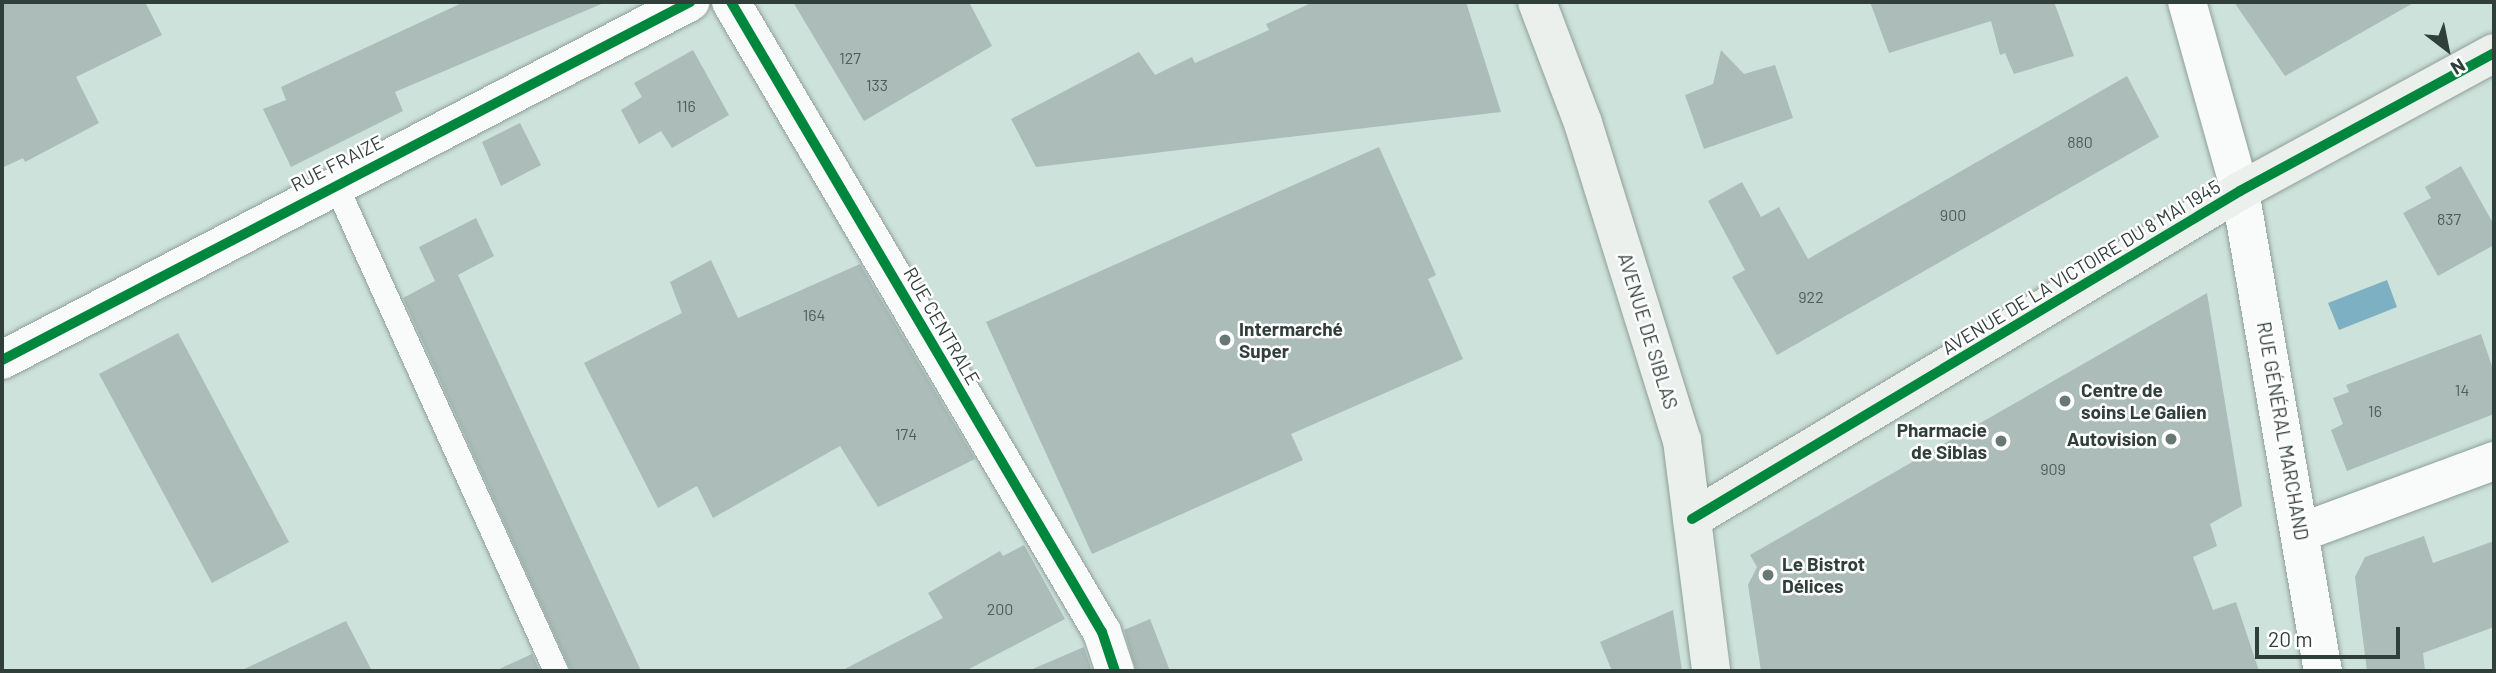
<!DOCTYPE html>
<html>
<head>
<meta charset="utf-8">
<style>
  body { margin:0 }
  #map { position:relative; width:2496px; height:673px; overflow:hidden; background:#cde2da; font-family:Barlow,sans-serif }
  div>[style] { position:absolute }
  .water>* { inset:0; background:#7cb0c2 }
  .building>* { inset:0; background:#abbcb9 }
  .roads { filter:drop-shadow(0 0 2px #8f9f9a) drop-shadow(0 0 2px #8f9f9a) }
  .lane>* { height:24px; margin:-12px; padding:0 12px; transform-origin:12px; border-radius:12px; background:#f8fbf9 }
  .street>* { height:38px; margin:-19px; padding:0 19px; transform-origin:19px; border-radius:19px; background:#f8fbf9 }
  .secondary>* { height:38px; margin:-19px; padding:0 19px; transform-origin:19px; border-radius:19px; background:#ebf0ed }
  .cycleway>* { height:10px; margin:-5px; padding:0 5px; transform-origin:5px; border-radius:5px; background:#00873e }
  .dots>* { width:19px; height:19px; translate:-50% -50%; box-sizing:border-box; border:4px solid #fff; border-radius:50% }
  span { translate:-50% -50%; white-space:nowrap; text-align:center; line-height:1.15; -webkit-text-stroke:5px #fff; paint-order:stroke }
  .number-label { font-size:16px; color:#505e5a }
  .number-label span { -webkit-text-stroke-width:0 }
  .street-label { font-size:19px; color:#313f3b }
  .poi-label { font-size:19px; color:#313f3b; font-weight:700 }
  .left { translate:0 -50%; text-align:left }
  .right { translate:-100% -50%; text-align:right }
  .frame { position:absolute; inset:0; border:4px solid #313f3b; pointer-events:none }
  .north { position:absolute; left:2412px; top:14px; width:70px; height:70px; -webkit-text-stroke:5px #fff; paint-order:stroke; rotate:148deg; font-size:19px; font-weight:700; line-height:28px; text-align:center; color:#313f3b }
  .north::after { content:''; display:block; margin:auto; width:24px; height:32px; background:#313f3b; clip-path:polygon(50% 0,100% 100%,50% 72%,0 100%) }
  .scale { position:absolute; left:2255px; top:627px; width:145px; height:32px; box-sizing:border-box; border:4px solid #313f3b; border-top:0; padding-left:9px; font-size:21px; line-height:24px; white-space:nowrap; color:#313f3b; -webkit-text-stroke:5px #fff; paint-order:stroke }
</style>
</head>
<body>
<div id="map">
  <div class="water">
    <div style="clip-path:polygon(2387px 280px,2397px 307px,2339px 330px,2328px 303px)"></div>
  </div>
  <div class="building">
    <div style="clip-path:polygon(2px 2px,145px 2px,162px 35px,76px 77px,99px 123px,25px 162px,23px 158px,2px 168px)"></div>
    <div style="clip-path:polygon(464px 2px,606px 2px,395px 92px,403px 111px,291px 167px,263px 109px,286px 100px,281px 87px)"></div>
    <div style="clip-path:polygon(793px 2px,969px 2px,992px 46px,864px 121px)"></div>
    <div style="clip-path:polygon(1313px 2px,1466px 2px,1501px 112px,1036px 167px,1011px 119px,1139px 52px,1155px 75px,1192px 57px,1195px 63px,1269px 30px,1266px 24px)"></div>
    <div style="clip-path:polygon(1870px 2px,2054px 2px,2074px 56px,2014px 74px,2005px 53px,2000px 55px,1991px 21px,1889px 53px)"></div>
    <div style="clip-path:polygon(2234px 2px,2415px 2px,2285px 76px)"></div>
    <div style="clip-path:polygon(693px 50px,729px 115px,672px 148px,661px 131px,639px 144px,621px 110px,642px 97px,634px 83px)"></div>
    <div style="clip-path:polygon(1721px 50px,1744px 74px,1775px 65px,1793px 118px,1704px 149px,1685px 95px,1713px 84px)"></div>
    <div style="clip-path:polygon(2127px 76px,2159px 137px,1777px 355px,1732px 277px,1745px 270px,1708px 201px,1742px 182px,1761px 217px,1779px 207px,1808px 259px)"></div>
    <div style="clip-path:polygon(520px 123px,541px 165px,501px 186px,482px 142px)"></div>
    <div style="clip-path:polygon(1379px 147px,1436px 275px,1428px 279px,1463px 359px,1291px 434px,1303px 460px,1092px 554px,986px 322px)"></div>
    <div style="clip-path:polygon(2461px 166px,2494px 225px,2494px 245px,2438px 276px,2403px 213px,2431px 198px,2425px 187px)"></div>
    <div style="clip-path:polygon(476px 218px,494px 256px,458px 275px,641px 671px,571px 671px,403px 298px,435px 281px,419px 247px)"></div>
    <div style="clip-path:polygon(711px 260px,738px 318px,860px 264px,975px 459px,878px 507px,840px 446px,713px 518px,697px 486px,658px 508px,584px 363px,682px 313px,670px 282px)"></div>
    <div style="clip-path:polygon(2207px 293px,2242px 506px,2210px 524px,2217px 546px,2193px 557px,2213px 610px,2236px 602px,2259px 671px,1761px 671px,1748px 585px,1757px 567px,1750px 555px)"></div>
    <div style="clip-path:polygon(178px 333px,289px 542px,212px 583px,99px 374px)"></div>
    <div style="clip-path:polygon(2481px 334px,2494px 372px,2494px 414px,2347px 471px,2331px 430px,2343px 424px,2333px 398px,2349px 392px,2346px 385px)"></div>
    <div style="clip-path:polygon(2424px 536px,2433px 563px,2494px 541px,2494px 627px,2423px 653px,2425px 671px,2367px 671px,2355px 577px,2365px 557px)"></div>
    <div style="clip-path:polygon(1024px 545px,1065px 619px,965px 671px,841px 671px,943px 618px,928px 593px,1000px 551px,1003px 556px)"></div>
    <div style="clip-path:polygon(1673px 610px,1682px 671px,1612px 671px,1600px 642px)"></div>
    <div style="clip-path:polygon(1150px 619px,1170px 671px,1136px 671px,1124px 630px)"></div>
    <div style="clip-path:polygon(346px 621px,372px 671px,240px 671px)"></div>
    <div style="clip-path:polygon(1084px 647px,1092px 671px,1028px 671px)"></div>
    <div style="clip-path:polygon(532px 654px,540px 671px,495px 671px)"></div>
  </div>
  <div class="roads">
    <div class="lane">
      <div style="left:335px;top:183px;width:536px;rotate:65.64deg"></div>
    </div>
    <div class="street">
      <div style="left:731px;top:2px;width:731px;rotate:59.51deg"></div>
      <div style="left:1102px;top:632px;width:41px;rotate:71.6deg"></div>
      <div style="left:2187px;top:2px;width:196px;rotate:74.3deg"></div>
      <div style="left:2240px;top:191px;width:487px;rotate:80.2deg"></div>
      <div style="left:2px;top:360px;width:776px;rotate:-27.49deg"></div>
      <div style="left:2302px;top:532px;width:205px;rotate:-20.3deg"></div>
    </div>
    <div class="secondary">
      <div style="left:1537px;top:2px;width:129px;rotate:69.2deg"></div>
      <div style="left:1583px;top:123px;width:332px;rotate:72.7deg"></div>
      <div style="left:1682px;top:440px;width:233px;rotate:82.8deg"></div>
      <div style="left:1692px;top:519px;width:639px;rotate:-30.9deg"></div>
      <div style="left:2240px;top:191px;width:289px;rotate:-28.5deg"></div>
    </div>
  </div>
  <div class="cycleway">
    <div style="left:731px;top:2px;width:731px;rotate:59.51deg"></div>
    <div style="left:1102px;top:632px;width:41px;rotate:71.6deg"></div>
    <div style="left:2px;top:360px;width:776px;rotate:-27.49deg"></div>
    <div style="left:1692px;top:519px;width:639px;rotate:-30.9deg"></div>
    <div style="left:2240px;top:191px;width:289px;rotate:-28.5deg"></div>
  </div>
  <div class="dots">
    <div style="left:1225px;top:340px;background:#687873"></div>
    <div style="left:2065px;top:401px;background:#687873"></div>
    <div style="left:2171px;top:439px;background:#687873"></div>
    <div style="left:2001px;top:441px;background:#687873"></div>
    <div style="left:1768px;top:575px;background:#687873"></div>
  </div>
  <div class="number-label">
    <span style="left:850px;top:58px">127</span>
    <span style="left:877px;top:85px">133</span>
    <span style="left:686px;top:106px">116</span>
    <span style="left:2080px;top:142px">880</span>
    <span style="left:1953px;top:215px">900</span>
    <span style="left:2449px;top:219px">837</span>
    <span style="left:1811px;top:297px">922</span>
    <span style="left:814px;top:315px">164</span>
    <span style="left:2462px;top:390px">14</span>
    <span style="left:2375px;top:411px">16</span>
    <span style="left:906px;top:434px">174</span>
    <span style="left:2053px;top:469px">909</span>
    <span style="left:1000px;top:609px">200</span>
  </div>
  <div class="street-label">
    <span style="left:337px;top:163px;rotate:-27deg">RUE FRAIZE</span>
    <span style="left:2081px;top:267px;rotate:-31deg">AVENUE DE LA VICTOIRE DU 8 MAI 1945</span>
    <span style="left:942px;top:326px;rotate:60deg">RUE CENTRALE</span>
    <span style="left:1648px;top:331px;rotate:73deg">AVENUE DE SIBLAS</span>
    <span style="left:2283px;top:431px;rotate:80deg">RUE GÉNÉRAL MARCHAND</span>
  </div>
  <div class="poi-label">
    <span class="left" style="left:1239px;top:340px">Intermarché<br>Super</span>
    <span class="left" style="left:2081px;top:401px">Centre de<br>soins Le Galien</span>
    <span class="right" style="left:1987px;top:441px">Pharmacie<br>de Siblas</span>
    <span class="right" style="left:2157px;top:439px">Autovision</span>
    <span class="left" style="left:1782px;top:575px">Le Bistrot<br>Délices</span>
  </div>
  <div class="frame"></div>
  <div class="north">N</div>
  <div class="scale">20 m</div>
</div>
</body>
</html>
